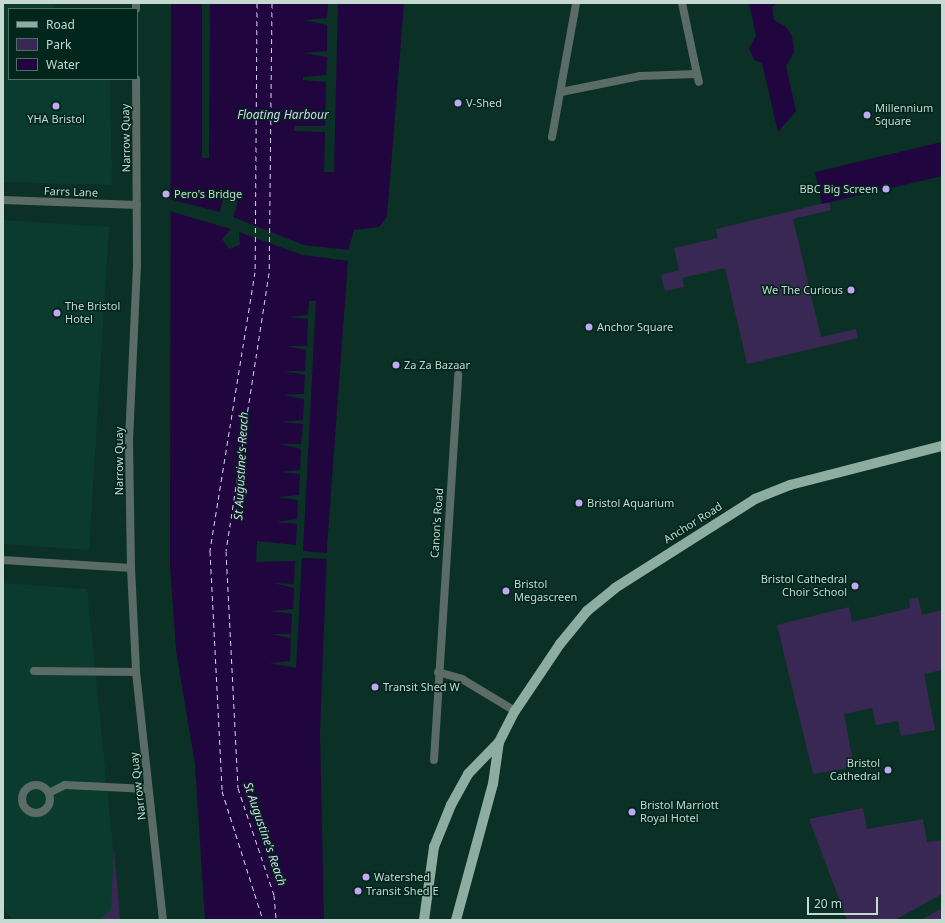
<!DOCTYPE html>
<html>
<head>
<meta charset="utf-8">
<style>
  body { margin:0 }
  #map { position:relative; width:945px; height:923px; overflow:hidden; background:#0b3025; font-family:"Noto Sans",sans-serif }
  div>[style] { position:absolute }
  .built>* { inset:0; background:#0a3b2d }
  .green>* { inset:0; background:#392854 }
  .water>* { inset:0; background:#21053e }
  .pier>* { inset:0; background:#0b3025 }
  .ferry>* { height:1px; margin-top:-0.5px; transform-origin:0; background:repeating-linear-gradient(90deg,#dbcff4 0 5px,transparent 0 9px) }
  .lane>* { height:8px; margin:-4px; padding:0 4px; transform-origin:4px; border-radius:4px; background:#5b6b65 }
  .lane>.ring { margin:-4px; padding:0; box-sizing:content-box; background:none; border:8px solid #5b6b65; border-radius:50% }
  .street>* { height:8px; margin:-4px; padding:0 4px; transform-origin:4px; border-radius:4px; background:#5b6b65 }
  .primary>* { height:10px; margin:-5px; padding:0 5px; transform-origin:5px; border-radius:5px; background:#8dada0 }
  .dots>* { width:11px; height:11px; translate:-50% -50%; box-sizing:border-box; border:2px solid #01261b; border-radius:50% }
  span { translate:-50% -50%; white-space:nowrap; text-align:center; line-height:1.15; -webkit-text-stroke:3px #01261b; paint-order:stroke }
  .poi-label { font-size:11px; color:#c5d9d1 }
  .left { translate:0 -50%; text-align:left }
  .right { translate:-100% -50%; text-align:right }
  .street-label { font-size:11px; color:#c5d9d1 }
  .water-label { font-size:12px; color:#dbcff4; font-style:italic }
  .frame { position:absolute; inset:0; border:4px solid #c5d9d1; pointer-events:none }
  .legend { position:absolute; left:8px; top:8px; width:130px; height:72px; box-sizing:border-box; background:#01261b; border:1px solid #4f6e64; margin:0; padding:5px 7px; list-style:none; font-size:12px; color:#c5d9d1 }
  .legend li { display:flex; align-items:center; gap:8px; height:20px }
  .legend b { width:20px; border:1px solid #4f6e64 }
  .scale { position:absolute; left:807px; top:897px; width:71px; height:18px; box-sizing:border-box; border:2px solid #c5d9d1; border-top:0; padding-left:5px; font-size:12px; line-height:14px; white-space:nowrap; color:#c5d9d1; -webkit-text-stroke:3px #01261b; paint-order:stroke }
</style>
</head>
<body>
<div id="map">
  <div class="built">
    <div style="clip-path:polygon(3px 3px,56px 3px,55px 9px,9px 9px,9px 79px,110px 79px,112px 185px,3px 182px)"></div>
    <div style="clip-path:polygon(3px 220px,109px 227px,89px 550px,3px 544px)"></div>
    <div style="clip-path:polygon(3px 583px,87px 589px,120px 920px,13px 920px,3px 909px)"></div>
  </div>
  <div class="green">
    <div style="clip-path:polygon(829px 202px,831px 210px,793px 219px,821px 337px,856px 329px,858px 338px,747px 364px,725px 268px,682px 278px,684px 287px,665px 291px,661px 275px,679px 270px,674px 248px,718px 238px,716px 229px)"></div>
    <div style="clip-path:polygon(918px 597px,922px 615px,942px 610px,942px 670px,924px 674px,935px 730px,901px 736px,898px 721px,876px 725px,872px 708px,844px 714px,854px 767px,813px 774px,777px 625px,849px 607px,852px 622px,910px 608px,909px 600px)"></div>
    <div style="clip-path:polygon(863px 808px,867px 829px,923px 819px,927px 842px,942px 840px,942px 894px,895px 920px,847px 920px,809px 819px)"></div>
    <div style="clip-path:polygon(114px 846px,120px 920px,99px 920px,111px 910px)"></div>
    <div style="clip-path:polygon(942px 908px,942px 920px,921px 920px)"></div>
  </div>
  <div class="water">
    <div style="clip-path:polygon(171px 3px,404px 3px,387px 217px,379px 227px,354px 230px,349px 247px,327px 547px,320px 732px,324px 920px,205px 920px,195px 764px,176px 650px,170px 564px)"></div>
    <div style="clip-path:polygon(749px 3px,777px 3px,772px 7px,774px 20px,786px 27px,792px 36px,794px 52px,786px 66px,796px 111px,778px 132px,762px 63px,754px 60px,749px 48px,756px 36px)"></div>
    <div style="clip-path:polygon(942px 142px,942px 176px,822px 204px,815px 172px)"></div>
  </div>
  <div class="pier">
    <div style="clip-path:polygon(202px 3px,210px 3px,209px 158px,202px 158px)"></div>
    <div style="clip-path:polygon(328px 3px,338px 3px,334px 172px,324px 172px,325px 132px,294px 131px,295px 126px,325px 126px,326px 82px,303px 80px,303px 77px,326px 75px,327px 57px,303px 53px,327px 51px,327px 25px,304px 20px,327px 18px)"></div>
    <div style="clip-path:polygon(229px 195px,238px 202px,233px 217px,304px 245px,350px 250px,350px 261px,302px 255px,239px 232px,240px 245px,229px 249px,222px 239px,231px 229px,169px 211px,169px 199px,220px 212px,223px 197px)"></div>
    <div style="clip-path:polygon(309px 301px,316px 301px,303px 551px,327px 553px,327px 559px,302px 558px,296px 668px,269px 663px,290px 661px,291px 638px,270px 634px,291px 634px,292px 614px,271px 611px,293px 609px,294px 588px,273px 583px,294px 584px,295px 561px,256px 562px,257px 541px,296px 545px,297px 524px,276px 522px,297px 519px,298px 500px,277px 497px,299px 495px,300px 474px,279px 472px,300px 470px,301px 449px,280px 444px,301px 444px,303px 424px,281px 422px,303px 420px,304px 399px,283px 395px,304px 394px,305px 375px,284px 371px,305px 371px,306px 350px,285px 346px,307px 346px,308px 319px,287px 317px,308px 315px)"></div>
  </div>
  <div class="ferry">
    <div style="left:257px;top:3px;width:269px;rotate:90.4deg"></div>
    <div style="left:255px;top:272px;width:283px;rotate:99.2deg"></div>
    <div style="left:210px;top:551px;width:240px;rotate:87.1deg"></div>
    <div style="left:222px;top:791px;width:135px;rotate:72.4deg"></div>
    <div style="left:272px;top:3px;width:270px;rotate:90.6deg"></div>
    <div style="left:269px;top:273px;width:281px;rotate:98.8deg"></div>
    <div style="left:226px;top:551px;width:237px;rotate:87.1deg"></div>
    <div style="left:238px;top:788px;width:113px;rotate:71.4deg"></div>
    <div style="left:274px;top:895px;width:25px;rotate:85deg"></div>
  </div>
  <div class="lane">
    <div style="left:561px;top:92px;width:81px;rotate:-11.4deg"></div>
    <div style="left:640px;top:76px;width:57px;rotate:-2deg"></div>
    <div style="left:697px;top:74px;width:73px;rotate:-101.9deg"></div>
    <div style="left:552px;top:137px;width:136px;rotate:-79.8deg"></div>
    <div style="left:131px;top:568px;width:104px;rotate:87.2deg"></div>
    <div style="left:136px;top:672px;width:249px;rotate:83.8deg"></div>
    <div style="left:34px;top:671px;width:102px;rotate:0.6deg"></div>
    <div style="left:438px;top:672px;width:25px;rotate:16deg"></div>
    <div style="left:462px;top:679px;width:62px;rotate:31.1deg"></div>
    <div style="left:434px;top:760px;width:386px;rotate:-86.4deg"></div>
    <div class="ring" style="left:22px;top:785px;width:20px;height:20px"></div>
    <div style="left:49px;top:793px;width:18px;rotate:-27deg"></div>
    <div style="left:65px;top:785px;width:83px;rotate:2.8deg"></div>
  </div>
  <div class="street">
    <div style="left:136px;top:3px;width:6px;rotate:90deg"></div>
    <div style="left:697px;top:74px;width:8px;rotate:76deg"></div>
    <div style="left:3px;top:200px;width:134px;rotate:2.1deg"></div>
    <div style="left:3px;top:560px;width:128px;rotate:3.6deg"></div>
    <div style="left:131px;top:568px;width:127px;rotate:-90.9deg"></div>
    <div style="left:129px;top:441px;width:177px;rotate:-87.4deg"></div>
    <div style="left:137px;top:264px;width:185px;rotate:-90.3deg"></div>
  </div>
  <div class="primary">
    <div style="left:424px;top:920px;width:74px;rotate:-82.2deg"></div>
    <div style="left:434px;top:847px;width:45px;rotate:-68deg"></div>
    <div style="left:451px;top:805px;width:35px;rotate:-61deg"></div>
    <div style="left:468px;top:774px;width:45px;rotate:-45.9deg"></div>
    <div style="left:499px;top:742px;width:35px;rotate:-63deg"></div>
    <div style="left:515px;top:711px;width:81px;rotate:-56.1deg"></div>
    <div style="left:560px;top:644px;width:43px;rotate:-50.7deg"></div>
    <div style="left:587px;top:611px;width:36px;rotate:-39deg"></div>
    <div style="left:615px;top:588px;width:166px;rotate:-32.4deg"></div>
    <div style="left:755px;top:499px;width:38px;rotate:-22deg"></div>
    <div style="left:790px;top:485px;width:157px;rotate:-14.4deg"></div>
    <div style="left:456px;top:920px;width:141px;rotate:-74.8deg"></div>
    <div style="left:493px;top:784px;width:42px;rotate:-81.9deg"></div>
  </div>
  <div class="dots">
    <div style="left:458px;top:103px;background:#c2a8f2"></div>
    <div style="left:56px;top:106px;background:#c2a8f2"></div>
    <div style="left:867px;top:115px;background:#c2a8f2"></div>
    <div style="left:886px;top:189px;background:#c2a8f2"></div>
    <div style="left:166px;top:194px;background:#c2a8f2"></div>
    <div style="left:851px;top:290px;background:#c2a8f2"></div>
    <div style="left:57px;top:313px;background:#c2a8f2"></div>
    <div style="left:589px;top:327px;background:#c2a8f2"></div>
    <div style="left:396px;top:365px;background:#c2a8f2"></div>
    <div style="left:579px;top:503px;background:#c2a8f2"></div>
    <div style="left:855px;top:586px;background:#c2a8f2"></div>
    <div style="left:506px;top:591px;background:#c2a8f2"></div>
    <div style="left:375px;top:687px;background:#c2a8f2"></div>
    <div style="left:888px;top:770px;background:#c2a8f2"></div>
    <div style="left:632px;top:812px;background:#c2a8f2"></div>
    <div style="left:366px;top:877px;background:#c2a8f2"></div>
    <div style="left:358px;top:891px;background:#c2a8f2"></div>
  </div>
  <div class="poi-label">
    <span class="left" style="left:466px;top:103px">V-Shed</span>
    <span class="left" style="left:875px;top:115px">Millennium<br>Square</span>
    <span style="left:56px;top:119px">YHA Bristol</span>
    <span class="right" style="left:878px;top:189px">BBC Big Screen</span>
    <span class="left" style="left:174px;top:194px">Pero's Bridge</span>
    <span class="right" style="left:843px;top:290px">We The Curious</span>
    <span class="left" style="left:65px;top:313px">The Bristol<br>Hotel</span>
    <span class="left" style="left:597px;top:327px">Anchor Square</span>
    <span class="left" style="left:404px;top:365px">Za Za Bazaar</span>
    <span class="left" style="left:587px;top:503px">Bristol Aquarium</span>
    <span class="right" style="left:847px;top:586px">Bristol Cathedral<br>Choir School</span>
    <span class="left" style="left:514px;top:591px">Bristol<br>Megascreen</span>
    <span class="left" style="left:383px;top:687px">Transit Shed W</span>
    <span class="right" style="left:880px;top:770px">Bristol<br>Cathedral</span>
    <span class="left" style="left:640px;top:812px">Bristol Marriott<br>Royal Hotel</span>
    <span class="left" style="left:374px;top:877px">Watershed</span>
    <span class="left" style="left:366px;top:891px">Transit Shed E</span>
  </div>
  <div class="street-label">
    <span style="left:126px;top:138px;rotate:-91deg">Narrow Quay</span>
    <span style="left:71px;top:192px;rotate:2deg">Farrs Lane</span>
    <span style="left:119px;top:461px;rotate:-90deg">Narrow Quay</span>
    <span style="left:437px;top:523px;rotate:-86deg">Canon's Road</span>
    <span style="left:693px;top:523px;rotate:-32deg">Anchor Road</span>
    <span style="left:138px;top:786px;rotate:-97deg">Narrow Quay</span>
  </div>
  <div class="water-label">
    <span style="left:283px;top:115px">Floating Harbour</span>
    <span style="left:241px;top:466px;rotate:-87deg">St Augustine's Reach</span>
    <span style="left:265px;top:834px;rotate:71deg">St Augustine's Reach</span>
  </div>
  <div class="frame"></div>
  <ul class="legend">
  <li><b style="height:5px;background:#8dada0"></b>Road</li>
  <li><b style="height:11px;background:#392854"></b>Park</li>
  <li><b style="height:11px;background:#21053e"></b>Water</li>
  </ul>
  <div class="scale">20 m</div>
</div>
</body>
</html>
